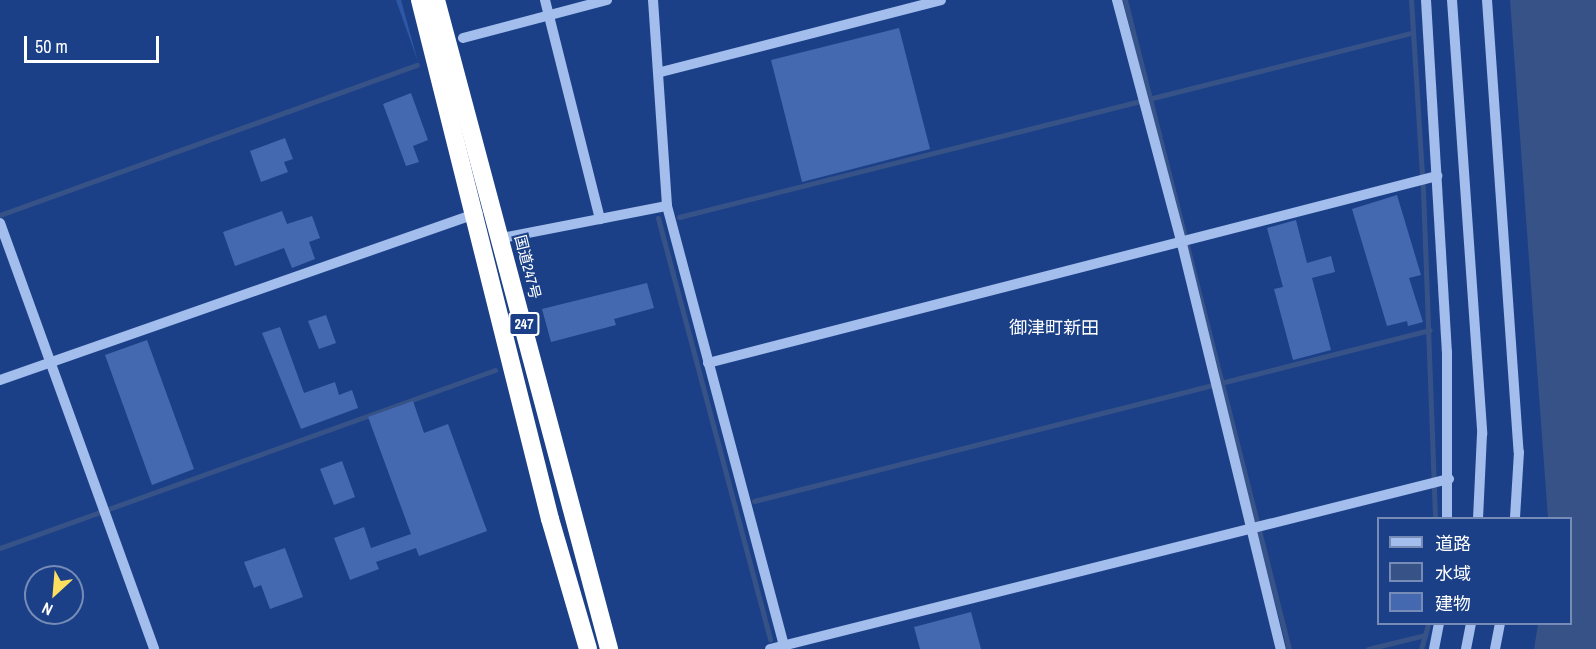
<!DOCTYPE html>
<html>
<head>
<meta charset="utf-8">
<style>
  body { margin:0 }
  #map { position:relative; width:1596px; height:649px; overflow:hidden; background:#1b4087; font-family:"Archivo Narrow","Noto Sans JP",sans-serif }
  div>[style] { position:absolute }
  .green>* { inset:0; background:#2e58a5 }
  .water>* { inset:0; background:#375287 }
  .stream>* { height:5px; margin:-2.5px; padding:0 2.5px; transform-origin:2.5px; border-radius:2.5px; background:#375287 }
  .building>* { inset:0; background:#4469b0 }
  .minor>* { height:10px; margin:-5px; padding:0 5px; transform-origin:5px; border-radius:5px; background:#a3bdec }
  .highway>* { height:18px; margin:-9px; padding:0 9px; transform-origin:9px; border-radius:9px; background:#fff }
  span { translate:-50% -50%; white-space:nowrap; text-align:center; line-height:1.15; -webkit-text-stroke:4.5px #1b4087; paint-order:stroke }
  .shield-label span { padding:2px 4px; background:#1b4087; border:2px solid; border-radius:4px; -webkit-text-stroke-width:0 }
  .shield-label { font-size:14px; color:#fff; font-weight:700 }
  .street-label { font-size:15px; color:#fff }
  .quarter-label { font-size:18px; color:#fff }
  .legend { position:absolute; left:1377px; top:517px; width:195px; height:108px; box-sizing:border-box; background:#1b4087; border:2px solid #768cb7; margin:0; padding:8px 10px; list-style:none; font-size:18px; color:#fff }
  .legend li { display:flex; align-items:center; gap:12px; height:30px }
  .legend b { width:30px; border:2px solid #768cb7 }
  .north { position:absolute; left:24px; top:565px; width:60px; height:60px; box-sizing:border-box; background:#1b4087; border:2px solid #768cb7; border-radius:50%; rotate:206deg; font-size:16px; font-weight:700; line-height:24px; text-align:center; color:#fff }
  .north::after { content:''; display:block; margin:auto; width:21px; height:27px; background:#fedf5f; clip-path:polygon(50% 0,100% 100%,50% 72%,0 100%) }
  .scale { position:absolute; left:24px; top:36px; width:135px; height:27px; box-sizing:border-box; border:3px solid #fff; border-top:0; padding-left:8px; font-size:18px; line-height:21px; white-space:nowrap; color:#fff; -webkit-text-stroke:4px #1b4087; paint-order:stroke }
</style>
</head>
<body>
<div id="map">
  <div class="green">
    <div style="clip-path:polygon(396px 0,401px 0,418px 62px)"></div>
  </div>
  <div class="water">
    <div style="clip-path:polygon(1510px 0,1596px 0,1596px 649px,1534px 649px,1538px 624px,1570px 624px,1570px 518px,1548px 518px)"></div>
  </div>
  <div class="stream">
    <div style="left:1125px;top:0;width:669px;rotate:75.82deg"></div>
    <div style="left:1411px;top:0;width:190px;rotate:86.4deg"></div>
    <div style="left:1423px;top:190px;width:328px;rotate:87.9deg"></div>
    <div style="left:0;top:215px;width:443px;rotate:-19.8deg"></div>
    <div style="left:679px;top:217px;width:755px;rotate:-14.11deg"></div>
    <div style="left:658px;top:218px;width:436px;rotate:75.1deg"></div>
    <div style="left:754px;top:501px;width:697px;rotate:-14.2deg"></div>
    <div style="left:0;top:548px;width:526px;rotate:-19.78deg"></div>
    <div style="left:1368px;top:649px;width:59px;rotate:-13.8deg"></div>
    <div style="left:1421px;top:649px;width:26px;rotate:-74deg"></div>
  </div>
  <div class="building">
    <div style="clip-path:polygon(899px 28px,930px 149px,802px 182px,771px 60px)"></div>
    <div style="clip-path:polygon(411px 93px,428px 140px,413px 146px,419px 162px,406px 166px,383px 104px)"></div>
    <div style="clip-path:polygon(285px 138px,293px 159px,284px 162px,288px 172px,261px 182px,250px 151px)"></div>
    <div style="clip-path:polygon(1397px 195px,1421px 275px,1409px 278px,1423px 322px,1408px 326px,1407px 321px,1387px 326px,1352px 209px)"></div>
    <div style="clip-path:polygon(282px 211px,287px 224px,312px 216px,320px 238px,309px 242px,315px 259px,292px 268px,284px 248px,235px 266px,223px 232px)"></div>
    <div style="clip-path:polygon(1296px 220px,1307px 263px,1331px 256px,1335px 272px,1312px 278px,1331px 350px,1293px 360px,1274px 289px,1283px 287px,1267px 228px)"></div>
    <div style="clip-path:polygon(647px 283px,654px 308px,614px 319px,616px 325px,551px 342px,542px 309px)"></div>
    <div style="clip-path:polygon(326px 315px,336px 343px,319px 349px,308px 321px)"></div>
    <div style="clip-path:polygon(280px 327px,304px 393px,335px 382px,339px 395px,352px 390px,358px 408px,301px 429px,262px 333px)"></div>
    <div style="clip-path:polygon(147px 340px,194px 469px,152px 485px,105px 355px)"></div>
    <div style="clip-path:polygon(413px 401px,424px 433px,448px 424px,487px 531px,419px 556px,416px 548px,376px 562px,379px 569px,350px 580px,334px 538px,364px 527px,371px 548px,411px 534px,368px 417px)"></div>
    <div style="clip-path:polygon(342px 461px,355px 497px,334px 505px,320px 469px)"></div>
    <div style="clip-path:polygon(285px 548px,303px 597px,270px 609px,261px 585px,254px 588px,244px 562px)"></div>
    <div style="clip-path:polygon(971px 612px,981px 649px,920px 649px,914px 627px)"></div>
  </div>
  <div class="minor">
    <div style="left:545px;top:0;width:226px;rotate:75.9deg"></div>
    <div style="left:653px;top:0;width:206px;rotate:86.1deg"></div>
    <div style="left:667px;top:206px;width:458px;rotate:75.1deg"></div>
    <div style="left:1117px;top:0;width:248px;rotate:75.1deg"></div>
    <div style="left:1181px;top:240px;width:421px;rotate:76.3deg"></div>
    <div style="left:1426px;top:0;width:353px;rotate:86.6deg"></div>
    <div style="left:1447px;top:352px;width:166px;rotate:90deg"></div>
    <div style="left:1452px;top:0;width:435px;rotate:86deg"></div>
    <div style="left:1482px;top:434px;width:84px;rotate:92.7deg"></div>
    <div style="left:1487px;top:0;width:453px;rotate:86deg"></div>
    <div style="left:1519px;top:452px;width:66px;rotate:93.5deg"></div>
    <div style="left:463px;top:38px;width:149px;rotate:-14.8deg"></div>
    <div style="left:661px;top:72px;width:289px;rotate:-14.4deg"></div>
    <div style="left:0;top:223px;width:453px;rotate:70.1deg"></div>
    <div style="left:502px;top:238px;width:168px;rotate:-11deg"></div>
    <div style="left:708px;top:363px;width:753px;rotate:-14.39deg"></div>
    <div style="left:0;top:380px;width:506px;rotate:-19.26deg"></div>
    <div style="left:770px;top:649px;width:700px;rotate:-14.06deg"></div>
    <div style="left:1434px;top:649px;width:25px;rotate:-79deg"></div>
    <div style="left:1466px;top:649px;width:25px;rotate:-79deg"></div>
    <div style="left:1495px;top:649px;width:25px;rotate:-79deg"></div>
  </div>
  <div class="highway">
    <div style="left:420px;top:0;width:535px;rotate:75.94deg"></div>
    <div style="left:550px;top:519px;width:135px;rotate:73.7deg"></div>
    <div style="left:436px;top:0;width:672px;rotate:75.07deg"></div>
  </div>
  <div class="shield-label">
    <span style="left:524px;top:324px">247</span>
  </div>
  <div class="street-label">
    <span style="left:528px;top:267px;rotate:76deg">国道247号</span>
  </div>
  <div class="quarter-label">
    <span style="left:1054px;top:328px">御津町新田</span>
  </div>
  <ul class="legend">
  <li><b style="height:8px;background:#a3bdec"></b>道路</li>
  <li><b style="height:16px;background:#375287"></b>水域</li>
  <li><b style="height:16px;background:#4469b0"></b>建物</li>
  </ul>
  <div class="north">N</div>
  <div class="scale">50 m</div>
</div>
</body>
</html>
